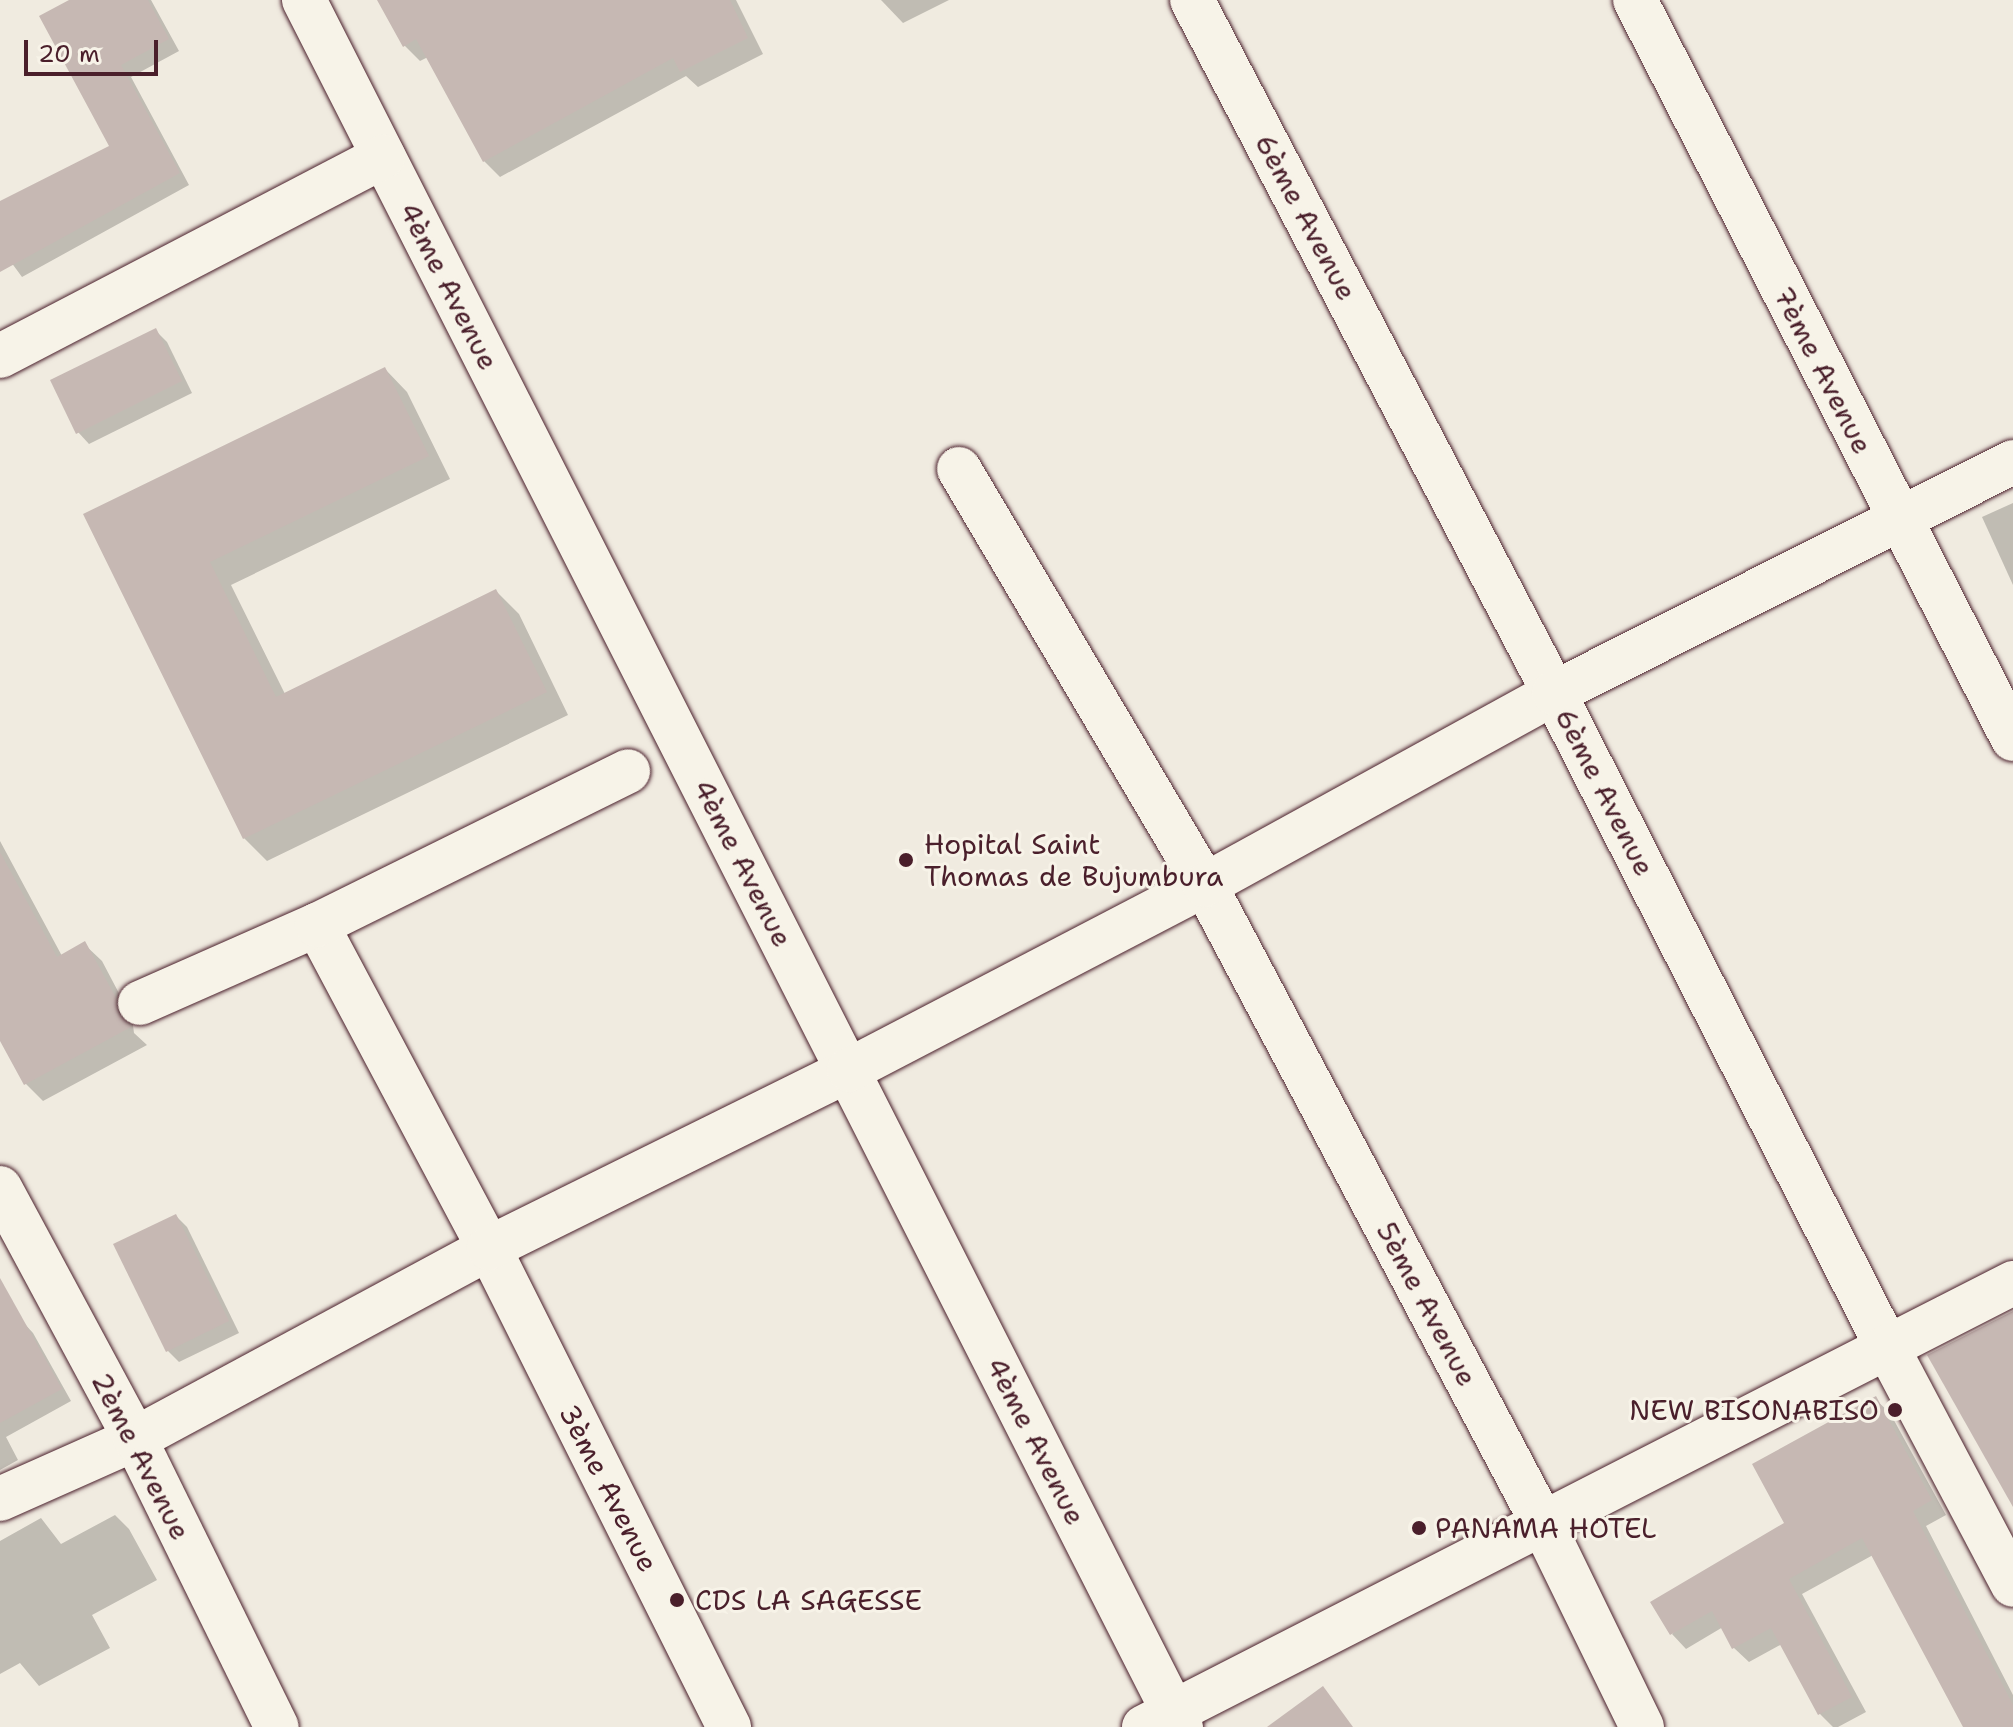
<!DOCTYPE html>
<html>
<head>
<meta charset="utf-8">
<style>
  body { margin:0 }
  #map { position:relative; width:2013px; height:1727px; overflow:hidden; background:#f0ebe0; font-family:"Shantell Sans",sans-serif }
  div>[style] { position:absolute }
  .shadow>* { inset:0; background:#0003 }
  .building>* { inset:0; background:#c6b8b3 }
  .roads { filter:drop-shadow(0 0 2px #4a1f2b) drop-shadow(0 0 2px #4a1f2b) }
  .street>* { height:44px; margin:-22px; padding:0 22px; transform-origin:22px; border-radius:22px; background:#f7f3e8 }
  .dots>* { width:22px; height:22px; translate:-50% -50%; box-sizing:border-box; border:4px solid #f7f3e8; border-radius:50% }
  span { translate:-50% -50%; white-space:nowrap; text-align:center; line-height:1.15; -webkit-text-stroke:6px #f7f3e8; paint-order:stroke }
  .street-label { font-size:28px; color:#4a1f2b }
  .poi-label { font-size:28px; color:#4a1f2b }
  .left { translate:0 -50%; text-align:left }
  .right { translate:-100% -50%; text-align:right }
  .scale { position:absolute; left:24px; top:40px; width:134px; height:36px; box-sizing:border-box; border:4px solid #4a1f2b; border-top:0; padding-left:10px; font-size:24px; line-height:28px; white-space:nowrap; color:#4a1f2b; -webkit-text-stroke:6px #f7f3e8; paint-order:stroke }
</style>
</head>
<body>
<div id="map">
  <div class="shadow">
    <div style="clip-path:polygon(73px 0,151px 0,179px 51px,131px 77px,189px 185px,22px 277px,0 247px,0 203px,112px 147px)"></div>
    <div style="clip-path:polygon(379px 0,736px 0,763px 54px,698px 87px,686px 76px,500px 177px,484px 161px,428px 57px,420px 61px,404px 45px)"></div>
    <div style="clip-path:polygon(881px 0,949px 0,903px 23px)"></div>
    <div style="clip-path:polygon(155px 330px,167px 342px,192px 393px,89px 444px,78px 432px)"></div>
    <div style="clip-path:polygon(385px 369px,407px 392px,450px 479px,231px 585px,285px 694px,496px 591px,519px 614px,568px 715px,267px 861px,244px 838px,86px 515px)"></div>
    <div style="clip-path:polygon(2013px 503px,2013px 585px,1982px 517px)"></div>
    <div style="clip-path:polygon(0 841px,62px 956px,84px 944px,102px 961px,132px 1018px,134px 1033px,147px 1045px,43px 1101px,26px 1084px,0 1036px)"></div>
    <div style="clip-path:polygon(176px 1216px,187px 1227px,239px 1333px,179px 1362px,168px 1351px)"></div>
    <div style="clip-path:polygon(22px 1321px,33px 1333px,71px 1401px,6px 1437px,18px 1460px,0 1470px,0 1333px)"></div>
    <div style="clip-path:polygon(1875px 1399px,1890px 1413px,1946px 1515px,1926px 1526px,2013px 1695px,2013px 1727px,1965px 1727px,1873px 1555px,1802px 1594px,1866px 1712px,1838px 1727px,1833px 1727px,1820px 1714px,1782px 1644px,1749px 1662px,1734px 1648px,1723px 1627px,1686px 1649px,1672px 1634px,1787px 1523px)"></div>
    <div style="clip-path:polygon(115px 1515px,129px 1529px,157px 1580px,92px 1615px,110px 1648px,39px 1686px,20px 1663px,0 1674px,0 1541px,41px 1518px,61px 1544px)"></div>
  </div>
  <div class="building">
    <div style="clip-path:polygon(69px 0,148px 0,169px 39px,121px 65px,180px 173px,0 272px,0 201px,109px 146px,39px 16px)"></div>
    <div style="clip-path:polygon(377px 0,730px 0,748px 38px,680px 72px,673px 58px,483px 162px,416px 39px,403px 47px)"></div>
    <div style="clip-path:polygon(156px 328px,182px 381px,76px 434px,50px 380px)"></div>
    <div style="clip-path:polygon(385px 367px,429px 456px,210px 562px,276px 697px,496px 589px,547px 692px,243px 839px,83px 514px)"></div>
    <div style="clip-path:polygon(0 852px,57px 957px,85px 941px,116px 998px,118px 1014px,131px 1027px,24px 1085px,0 1041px)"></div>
    <div style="clip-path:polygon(176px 1214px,229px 1321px,166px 1352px,113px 1244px)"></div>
    <div style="clip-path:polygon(0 1278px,62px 1389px,0 1423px)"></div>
    <div style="clip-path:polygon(2013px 1311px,2013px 1507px,1927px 1355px)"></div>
    <div style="clip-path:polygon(1876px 1396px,1932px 1500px,1913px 1511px,2013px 1705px,2013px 1727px,1963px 1727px,1862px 1538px,1789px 1579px,1852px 1697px,1818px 1715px,1771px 1628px,1732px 1649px,1712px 1611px,1670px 1635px,1650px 1602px,1784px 1523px,1752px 1464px)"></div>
    <div style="clip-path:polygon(1323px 1686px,1353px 1727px,1267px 1727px)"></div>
  </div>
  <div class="roads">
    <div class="street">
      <div style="left:304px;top:0;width:1937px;rotate:63.08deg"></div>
      <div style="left:1192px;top:0;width:782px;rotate:62.42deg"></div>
      <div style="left:1554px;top:693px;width:734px;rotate:63.02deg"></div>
      <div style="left:1887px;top:1347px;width:269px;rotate:62.1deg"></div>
      <div style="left:1635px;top:0;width:830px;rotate:62.91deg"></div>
      <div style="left:0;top:356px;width:432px;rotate:-27.5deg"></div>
      <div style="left:959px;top:469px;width:483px;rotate:59.4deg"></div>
      <div style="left:1205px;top:885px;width:721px;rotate:62.12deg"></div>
      <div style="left:1542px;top:1522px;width:228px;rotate:64deg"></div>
      <div style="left:317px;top:925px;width:366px;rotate:62deg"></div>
      <div style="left:489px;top:1248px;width:536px;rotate:63.39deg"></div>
      <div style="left:140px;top:1003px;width:193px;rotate:-23.8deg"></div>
      <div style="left:317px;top:925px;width:347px;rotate:-26.3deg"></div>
      <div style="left:0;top:1188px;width:285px;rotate:61.7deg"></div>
      <div style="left:135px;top:1439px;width:321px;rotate:63.8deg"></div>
      <div style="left:0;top:1499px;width:148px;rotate:-24deg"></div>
      <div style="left:135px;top:1439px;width:402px;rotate:-28.3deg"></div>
      <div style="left:489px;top:1248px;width:402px;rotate:-26.3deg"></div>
      <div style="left:849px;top:1070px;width:401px;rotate:-27.5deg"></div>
      <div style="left:1205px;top:885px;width:398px;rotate:-28.8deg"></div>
      <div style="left:1554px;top:693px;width:514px;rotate:-26.71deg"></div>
      <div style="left:1144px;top:1727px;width:976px;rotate:-27.06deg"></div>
    </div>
  </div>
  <div class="dots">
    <div style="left:906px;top:860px;background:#4a1f2b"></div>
    <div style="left:1895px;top:1410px;background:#4a1f2b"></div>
    <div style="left:1419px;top:1528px;background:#4a1f2b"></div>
    <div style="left:677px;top:1600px;background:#4a1f2b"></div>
  </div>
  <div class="street-label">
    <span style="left:1306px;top:217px;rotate:62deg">6ème Avenue</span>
    <span style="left:449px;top:286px;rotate:63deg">4ème Avenue</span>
    <span style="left:1823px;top:370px;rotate:63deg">7ème Avenue</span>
    <span style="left:1605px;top:792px;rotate:63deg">6ème Avenue</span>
    <span style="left:743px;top:863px;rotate:63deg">4ème Avenue</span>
    <span style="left:1427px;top:1304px;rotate:62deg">5ème Avenue</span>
    <span style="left:1036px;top:1441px;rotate:63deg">4ème Avenue</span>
    <span style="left:141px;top:1456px;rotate:63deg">2ème Avenue</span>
    <span style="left:609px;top:1488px;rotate:63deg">3ème Avenue</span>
  </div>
  <div class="poi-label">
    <span class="left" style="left:924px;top:860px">Hopital Saint<br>Thomas de Bujumbura</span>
    <span class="right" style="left:1879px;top:1410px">NEW BISONABISO</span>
    <span class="left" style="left:1435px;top:1528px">PANAMA HOTEL</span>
    <span class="left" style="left:695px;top:1600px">CDS LA SAGESSE</span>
  </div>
  <div class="scale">20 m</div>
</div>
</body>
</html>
